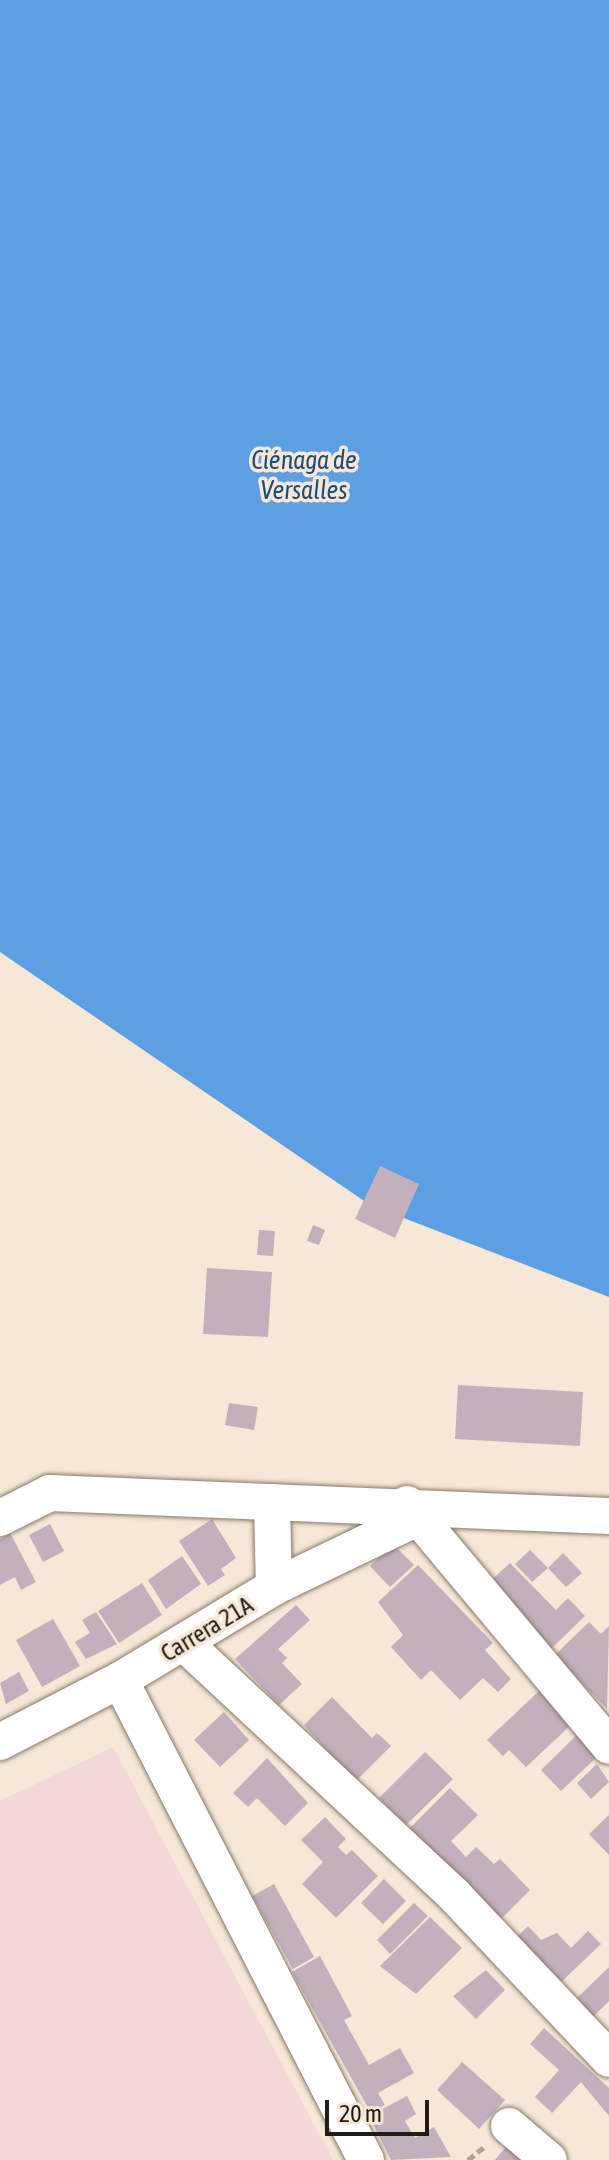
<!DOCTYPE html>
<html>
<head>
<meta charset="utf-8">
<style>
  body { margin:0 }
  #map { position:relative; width:609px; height:2160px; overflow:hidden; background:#f6e7d6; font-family:"Asap Condensed",sans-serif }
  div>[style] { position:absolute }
  .education>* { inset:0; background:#f3d8d8 }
  .water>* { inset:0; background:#5d9fe3 }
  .building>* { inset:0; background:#c3b0bd }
  .path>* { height:5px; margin-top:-2.5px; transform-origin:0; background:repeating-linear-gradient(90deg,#afa496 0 8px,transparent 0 12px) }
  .roads { filter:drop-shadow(0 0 2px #877a6b) drop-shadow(0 0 2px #877a6b) }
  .street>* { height:36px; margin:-18px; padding:0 18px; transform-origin:18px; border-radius:18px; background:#fff }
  span { translate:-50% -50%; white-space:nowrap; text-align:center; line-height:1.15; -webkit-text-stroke:7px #f6e7d6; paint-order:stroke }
  .street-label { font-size:24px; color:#201b15 }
  .water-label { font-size:26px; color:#1f4d7a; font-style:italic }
  .scale { position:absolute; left:325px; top:2100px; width:104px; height:36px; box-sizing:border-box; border:4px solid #201b15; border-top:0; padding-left:10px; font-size:24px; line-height:28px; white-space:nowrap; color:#201b15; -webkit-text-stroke:6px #f6e7d6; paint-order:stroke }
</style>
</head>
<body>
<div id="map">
  <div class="education">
    <div style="clip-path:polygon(113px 1747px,333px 2160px,0 2160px,0 1801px)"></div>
  </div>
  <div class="water">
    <div style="clip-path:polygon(0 0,609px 0,609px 1297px,370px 1205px,0 952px)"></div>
  </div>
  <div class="building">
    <div style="clip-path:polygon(380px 1166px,419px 1184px,395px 1238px,355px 1219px)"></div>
    <div style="clip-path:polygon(313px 1225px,325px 1230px,319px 1245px,307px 1241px)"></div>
    <div style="clip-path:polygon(259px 1230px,275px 1231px,273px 1256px,257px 1255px)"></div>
    <div style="clip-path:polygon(207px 1268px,272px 1272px,268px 1337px,203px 1334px)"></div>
    <div style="clip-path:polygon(458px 1385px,583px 1392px,580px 1446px,455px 1439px)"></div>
    <div style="clip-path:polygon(229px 1403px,258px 1407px,254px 1430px,225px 1425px)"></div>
    <div style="clip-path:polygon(212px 1519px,236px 1558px,221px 1569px,225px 1575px,208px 1586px,179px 1541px)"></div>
    <div style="clip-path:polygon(50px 1524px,64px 1551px,43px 1562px,29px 1535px)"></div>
    <div style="clip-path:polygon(10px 1533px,36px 1582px,21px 1590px,15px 1577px,0 1585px,0 1539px)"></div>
    <div style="clip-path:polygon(393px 1544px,414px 1565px,390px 1587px,370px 1566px)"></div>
    <div style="clip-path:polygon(530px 1550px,548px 1568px,532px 1582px,515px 1564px)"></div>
    <div style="clip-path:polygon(563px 1553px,582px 1573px,566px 1587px,548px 1568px)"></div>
    <div style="clip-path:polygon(182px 1556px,201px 1584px,166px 1609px,148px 1580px)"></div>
    <div style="clip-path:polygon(510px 1563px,556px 1610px,568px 1598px,585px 1616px,550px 1650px,487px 1584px)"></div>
    <div style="clip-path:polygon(418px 1565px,493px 1643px,485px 1650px,511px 1679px,498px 1692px,483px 1678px,460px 1700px,431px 1670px,421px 1680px,391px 1647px,403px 1635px,378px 1602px)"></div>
    <div style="clip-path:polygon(142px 1583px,162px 1615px,119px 1643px,98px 1611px)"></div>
    <div style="clip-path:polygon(296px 1605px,310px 1620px,278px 1649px,287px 1658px,282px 1663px,302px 1684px,279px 1705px,235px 1659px)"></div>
    <div style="clip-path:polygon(96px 1612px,117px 1644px,86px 1659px,75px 1642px,90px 1633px,82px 1620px)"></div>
    <div style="clip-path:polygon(53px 1619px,80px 1666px,42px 1687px,16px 1640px)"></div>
    <div style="clip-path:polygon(589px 1622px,601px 1634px,609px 1626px,607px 1709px,555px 1655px)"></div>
    <div style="clip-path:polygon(19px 1672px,29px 1691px,6px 1704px,0 1683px)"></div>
    <div style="clip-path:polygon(539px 1691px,571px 1725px,526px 1767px,509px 1750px,503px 1756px,487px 1740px)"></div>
    <div style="clip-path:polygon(332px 1697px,372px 1738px,377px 1733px,391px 1746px,355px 1782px,304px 1725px)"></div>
    <div style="clip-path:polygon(224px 1712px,249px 1740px,220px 1767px,194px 1740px)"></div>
    <div style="clip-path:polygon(581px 1731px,602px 1752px,561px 1791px,541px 1770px)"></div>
    <div style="clip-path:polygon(425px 1752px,453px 1779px,406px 1825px,379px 1798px)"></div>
    <div style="clip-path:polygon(267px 1758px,308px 1803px,285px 1826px,257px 1798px,248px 1807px,233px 1793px)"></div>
    <div style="clip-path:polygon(597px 1764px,609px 1782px,591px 1799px,577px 1783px)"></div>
    <div style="clip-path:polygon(450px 1788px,478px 1815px,451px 1841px,466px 1857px,476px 1847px,494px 1864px,500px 1859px,530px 1890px,500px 1920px,406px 1832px)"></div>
    <div style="clip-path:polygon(609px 1815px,609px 1855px,589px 1834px)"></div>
    <div style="clip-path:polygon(325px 1817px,346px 1839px,338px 1847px,346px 1855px,352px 1850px,378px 1876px,336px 1918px,302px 1884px,323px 1862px,301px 1840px)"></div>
    <div style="clip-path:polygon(384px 1879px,406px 1901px,383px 1924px,361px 1903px)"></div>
    <div style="clip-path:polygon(274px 1884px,314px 1957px,293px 1969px,252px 1896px)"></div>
    <div style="clip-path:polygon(414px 1903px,428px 1916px,390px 1954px,377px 1940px)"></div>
    <div style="clip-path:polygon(430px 1917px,462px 1948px,416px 1994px,380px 1966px)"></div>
    <div style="clip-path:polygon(528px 1926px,541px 1940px,557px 1933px,571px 1948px,588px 1931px,601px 1944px,557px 1986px,513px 1941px)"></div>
    <div style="clip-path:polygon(320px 1956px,352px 2016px,344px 2020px,369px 2065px,400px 2048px,414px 2073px,378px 2093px,385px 2105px,371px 2113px,292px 1972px)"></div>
    <div style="clip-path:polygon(609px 1967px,609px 2001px,590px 2020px,573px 2002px)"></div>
    <div style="clip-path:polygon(486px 1970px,505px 1990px,476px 2019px,453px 1996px)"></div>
    <div style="clip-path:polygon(544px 2028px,609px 2088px,609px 2116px,581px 2082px,552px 2113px,535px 2097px,559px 2070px,530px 2044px)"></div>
    <div style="clip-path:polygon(462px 2062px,505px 2100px,479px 2129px,437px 2090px)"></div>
    <div style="clip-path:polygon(407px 2096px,416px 2114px,405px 2121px,415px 2138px,434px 2127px,451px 2157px,391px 2160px,369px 2116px)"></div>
    <div style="clip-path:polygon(510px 2142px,531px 2160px,495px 2160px)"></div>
  </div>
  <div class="path">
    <div style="left:468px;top:2160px;width:21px;rotate:-39deg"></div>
  </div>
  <div class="roads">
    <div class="street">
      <div style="left:272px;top:1502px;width:85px;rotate:88.7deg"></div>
      <div style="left:407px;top:1504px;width:315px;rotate:50.1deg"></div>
      <div style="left:0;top:1518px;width:56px;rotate:-26.6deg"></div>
      <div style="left:50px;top:1493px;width:559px;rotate:2.36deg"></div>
      <div style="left:184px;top:1643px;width:371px;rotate:43deg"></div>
      <div style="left:455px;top:1896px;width:224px;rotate:46.6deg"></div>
      <div style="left:120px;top:1680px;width:539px;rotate:62.86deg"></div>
      <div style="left:0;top:1742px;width:135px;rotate:-27.3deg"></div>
      <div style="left:120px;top:1680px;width:180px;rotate:-31.1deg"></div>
      <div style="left:274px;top:1587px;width:157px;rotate:-25.7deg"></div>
      <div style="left:509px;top:2126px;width:52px;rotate:40.4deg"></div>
    </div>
  </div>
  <div class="street-label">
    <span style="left:207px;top:1629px;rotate:-31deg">Carrera 21A</span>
  </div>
  <div class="water-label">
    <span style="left:304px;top:476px">Ciénaga de<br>Versalles</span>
  </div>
  <div class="scale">20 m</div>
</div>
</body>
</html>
